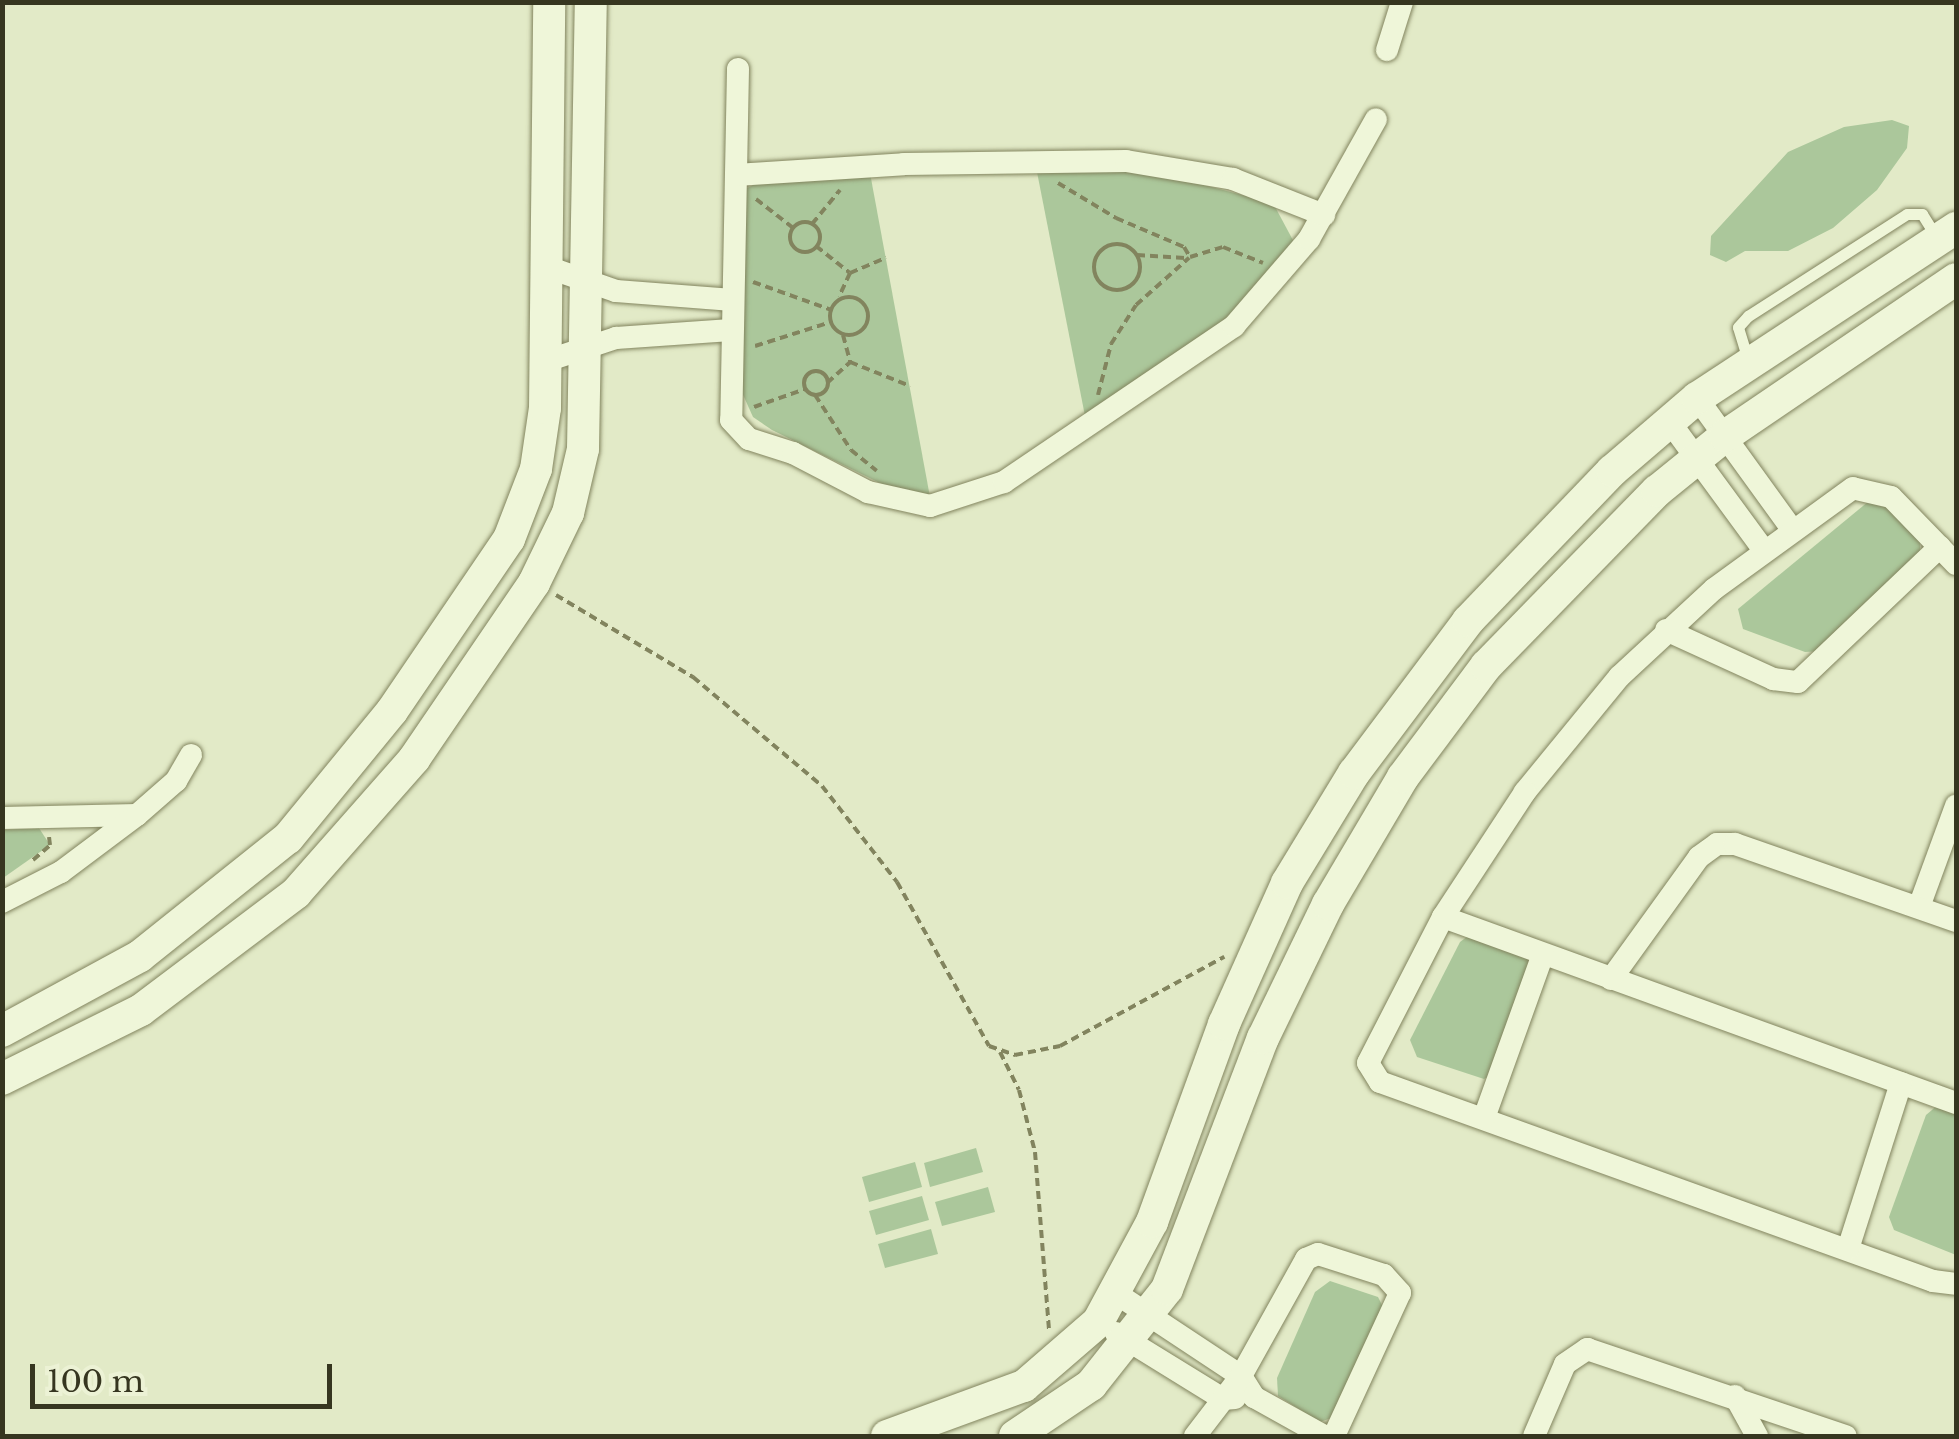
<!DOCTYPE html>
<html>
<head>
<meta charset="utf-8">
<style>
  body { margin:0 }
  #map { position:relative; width:1959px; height:1439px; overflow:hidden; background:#e2eac7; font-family:"Libre Baskerville",serif }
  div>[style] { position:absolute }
  .green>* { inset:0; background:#abc79b }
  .path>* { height:4px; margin-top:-2px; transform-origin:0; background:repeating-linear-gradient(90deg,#82845e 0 8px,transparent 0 13px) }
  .path>.ring { margin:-2px; padding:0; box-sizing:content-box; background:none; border:4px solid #82845e; border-radius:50% }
  .roads { filter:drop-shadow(0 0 2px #82845e) drop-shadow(0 0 2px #82845e) }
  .lane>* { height:11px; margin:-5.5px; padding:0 5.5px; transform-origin:5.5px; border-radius:5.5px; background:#eff6d9 }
  .street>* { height:22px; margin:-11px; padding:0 11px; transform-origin:11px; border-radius:11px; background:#eff6d9 }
  .secondary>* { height:32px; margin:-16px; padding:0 16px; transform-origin:16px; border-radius:16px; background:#eff6d9 }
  span { translate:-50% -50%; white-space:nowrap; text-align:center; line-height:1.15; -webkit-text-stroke:9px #ecf2d5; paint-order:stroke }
  .frame { position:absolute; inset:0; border:5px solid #363620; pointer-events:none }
  .scale { position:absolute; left:30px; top:1364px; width:302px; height:45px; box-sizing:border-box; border:5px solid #363620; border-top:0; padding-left:12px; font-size:30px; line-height:35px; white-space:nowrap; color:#363620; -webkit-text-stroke:8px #ecf2d5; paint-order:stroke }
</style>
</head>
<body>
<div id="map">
  <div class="green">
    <div style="clip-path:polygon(1892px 120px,1909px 126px,1907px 148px,1877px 190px,1833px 228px,1788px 251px,1745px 251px,1726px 262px,1710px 255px,1711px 236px,1788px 152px,1844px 127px)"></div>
    <div style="clip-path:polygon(1108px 160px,1273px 203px,1295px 244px,1251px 303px,1086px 421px,1036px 167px)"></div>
    <div style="clip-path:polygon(870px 173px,930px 497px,896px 491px,772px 430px,753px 417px,740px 388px,744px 190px,762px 180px)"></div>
    <div style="clip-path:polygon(1869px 501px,1885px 502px,1920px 538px,1920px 551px,1821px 651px,1805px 652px,1743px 629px,1738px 609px)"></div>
    <div style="clip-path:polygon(39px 828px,50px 845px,3px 878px,3px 830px)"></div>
    <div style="clip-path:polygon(1472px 933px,1527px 952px,1534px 966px,1498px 1071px,1484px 1079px,1417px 1057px,1410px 1040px,1460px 942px)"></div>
    <div style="clip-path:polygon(1939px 1104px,1956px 1111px,1956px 1255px,1894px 1230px,1889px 1217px,1926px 1115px)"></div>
    <div style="clip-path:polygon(976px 1148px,983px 1172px,930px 1187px,924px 1163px)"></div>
    <div style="clip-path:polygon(915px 1162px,922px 1187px,869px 1202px,862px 1177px)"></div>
    <div style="clip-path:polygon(988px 1187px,995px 1212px,942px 1226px,935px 1202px)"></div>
    <div style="clip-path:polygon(922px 1196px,929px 1220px,876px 1235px,869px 1211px)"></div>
    <div style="clip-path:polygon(931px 1229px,938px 1254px,885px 1268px,878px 1244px)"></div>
    <div style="clip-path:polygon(1330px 1281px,1378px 1297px,1385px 1311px,1337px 1416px,1320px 1422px,1278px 1396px,1277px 1378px,1315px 1292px)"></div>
  </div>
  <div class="path">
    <div style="left:1058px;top:183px;width:68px;rotate:31.1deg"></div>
    <div style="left:1116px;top:218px;width:74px;rotate:23.1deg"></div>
    <div style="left:1184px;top:247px;width:12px;rotate:59deg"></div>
    <div style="left:1190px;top:257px;width:34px;rotate:-17deg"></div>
    <div style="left:1223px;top:247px;width:43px;rotate:21.8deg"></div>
    <div style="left:756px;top:199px;width:46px;rotate:37.9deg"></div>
    <div class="ring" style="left:790px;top:222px;width:26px;height:26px"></div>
    <div style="left:812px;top:224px;width:44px;rotate:-50.5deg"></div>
    <div class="ring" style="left:1094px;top:244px;width:42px;height:42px"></div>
    <div style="left:816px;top:246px;width:43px;rotate:38.5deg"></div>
    <div style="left:850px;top:273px;width:26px;rotate:115deg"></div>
    <div style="left:1137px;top:255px;width:48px;rotate:3.6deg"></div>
    <div style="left:850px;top:273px;width:39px;rotate:-23deg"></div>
    <div style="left:753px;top:282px;width:83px;rotate:19.7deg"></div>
    <div class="ring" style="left:830px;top:297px;width:34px;height:34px"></div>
    <div style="left:843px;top:335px;width:28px;rotate:75deg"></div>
    <div style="left:850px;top:362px;width:65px;rotate:21.8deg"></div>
    <div style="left:755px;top:346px;width:80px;rotate:-17.5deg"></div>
    <div class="ring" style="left:804px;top:371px;width:20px;height:20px"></div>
    <div style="left:827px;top:383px;width:31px;rotate:-42deg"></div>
    <div style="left:815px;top:395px;width:66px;rotate:56.8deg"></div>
    <div style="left:851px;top:450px;width:33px;rotate:39deg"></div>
    <div style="left:1098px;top:395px;width:53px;rotate:-75.7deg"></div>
    <div style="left:1111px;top:344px;width:46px;rotate:-57.3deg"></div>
    <div style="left:1136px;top:305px;width:71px;rotate:-41.6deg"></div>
    <div style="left:754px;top:407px;width:54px;rotate:-19.4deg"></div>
    <div style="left:556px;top:595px;width:160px;rotate:30.9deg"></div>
    <div style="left:693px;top:677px;width:169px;rotate:40.2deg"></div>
    <div style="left:822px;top:786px;width:122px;rotate:52deg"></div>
    <div style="left:897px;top:882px;width:188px;rotate:60.7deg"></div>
    <div style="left:989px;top:1046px;width:28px;rotate:19deg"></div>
    <div style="left:1015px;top:1055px;width:46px;rotate:-11.3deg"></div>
    <div style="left:1060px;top:1046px;width:187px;rotate:-28.5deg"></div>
    <div style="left:33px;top:860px;width:23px;rotate:-41deg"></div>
    <div style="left:50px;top:845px;width:8px;rotate:-97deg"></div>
    <div style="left:1000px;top:1052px;width:42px;rotate:63.4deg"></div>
    <div style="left:1019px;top:1090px;width:64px;rotate:75.5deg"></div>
    <div style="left:1035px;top:1152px;width:179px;rotate:85.5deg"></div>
  </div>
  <div class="roads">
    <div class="lane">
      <div style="left:1748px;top:360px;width:34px;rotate:-107deg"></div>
      <div style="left:1738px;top:327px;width:15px;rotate:-48deg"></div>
      <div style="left:1748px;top:316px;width:189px;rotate:-32.7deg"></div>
      <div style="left:1907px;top:214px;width:15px"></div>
      <div style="left:1922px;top:214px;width:26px;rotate:58deg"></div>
    </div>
    <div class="street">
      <div style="left:1387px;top:50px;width:50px;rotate:-72.6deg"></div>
      <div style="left:738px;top:69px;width:351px;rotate:91.1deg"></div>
      <div style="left:731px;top:420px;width:26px;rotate:47deg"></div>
      <div style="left:749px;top:439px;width:46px;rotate:17.7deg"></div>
      <div style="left:793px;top:453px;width:85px;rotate:27.5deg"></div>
      <div style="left:868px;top:492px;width:64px;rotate:12.7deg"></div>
      <div style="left:930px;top:506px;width:78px;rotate:-18deg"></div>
      <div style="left:1004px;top:482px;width:278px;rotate:-34.1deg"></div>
      <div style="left:1234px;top:326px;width:115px;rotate:-49.2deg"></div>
      <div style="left:1309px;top:239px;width:137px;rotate:-60.8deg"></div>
      <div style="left:736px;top:175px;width:168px;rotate:-3.7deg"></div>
      <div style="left:904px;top:164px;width:222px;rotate:-0.8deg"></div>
      <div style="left:1126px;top:161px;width:109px;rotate:9.5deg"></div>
      <div style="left:1233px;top:179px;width:98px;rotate:21.6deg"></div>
      <div style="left:547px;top:267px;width:73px;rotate:19.2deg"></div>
      <div style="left:616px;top:291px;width:117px;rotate:4.4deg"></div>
      <div style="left:546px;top:361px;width:74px;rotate:-18.2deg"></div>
      <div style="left:616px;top:338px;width:115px;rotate:-4deg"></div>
      <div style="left:1697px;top:398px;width:160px;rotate:54.1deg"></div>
      <div style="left:1669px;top:421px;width:159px;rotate:53.7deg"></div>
      <div style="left:1956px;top:564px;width:93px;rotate:-134.1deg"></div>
      <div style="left:1891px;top:497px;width:39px;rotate:-167deg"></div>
      <div style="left:1853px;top:488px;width:172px;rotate:144deg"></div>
      <div style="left:1714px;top:589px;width:129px;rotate:137.2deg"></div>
      <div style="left:1619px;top:677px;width:149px;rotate:129.3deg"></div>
      <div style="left:1525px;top:792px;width:149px;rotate:123.3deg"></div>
      <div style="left:1443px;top:917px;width:164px;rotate:117.2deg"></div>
      <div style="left:1368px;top:1063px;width:22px;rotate:58deg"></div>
      <div style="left:1380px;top:1082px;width:588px;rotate:19.79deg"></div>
      <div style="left:1933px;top:1281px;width:23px;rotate:7deg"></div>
      <div style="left:1666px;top:630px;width:118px;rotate:24.6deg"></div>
      <div style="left:1773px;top:679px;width:25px;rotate:7deg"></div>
      <div style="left:1798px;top:682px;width:196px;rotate:-43.6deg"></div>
      <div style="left:2px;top:818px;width:135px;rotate:-1.3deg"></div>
      <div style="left:2px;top:902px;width:66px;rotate:-27deg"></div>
      <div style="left:61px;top:872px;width:95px;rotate:-36.9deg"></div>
      <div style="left:137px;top:815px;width:52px;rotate:-41.1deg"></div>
      <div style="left:176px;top:781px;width:30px;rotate:-60deg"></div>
      <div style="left:1919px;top:907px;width:108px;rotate:-69.9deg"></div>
      <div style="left:1443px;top:917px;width:546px;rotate:19.93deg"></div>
      <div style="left:1611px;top:979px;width:150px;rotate:-54.2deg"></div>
      <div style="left:1699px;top:857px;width:22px;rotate:-36deg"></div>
      <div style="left:1717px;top:844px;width:18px"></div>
      <div style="left:1735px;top:844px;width:234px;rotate:19.2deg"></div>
      <div style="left:1484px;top:1118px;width:174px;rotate:-70.2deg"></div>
      <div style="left:1848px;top:1249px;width:174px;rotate:-72.3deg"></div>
      <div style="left:1117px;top:1294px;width:149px;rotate:33.5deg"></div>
      <div style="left:1241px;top:1376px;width:25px;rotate:58deg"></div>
      <div style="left:1254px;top:1397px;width:80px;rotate:29.1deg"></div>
      <div style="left:1116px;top:1333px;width:126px;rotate:31.7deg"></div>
      <div style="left:1223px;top:1399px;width:12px;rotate:-5deg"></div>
      <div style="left:1735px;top:1396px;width:46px;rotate:61.2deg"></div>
      <div style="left:1195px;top:1436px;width:76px;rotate:-52.5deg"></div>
      <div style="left:1241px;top:1376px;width:134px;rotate:-60.9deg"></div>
      <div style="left:1306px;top:1259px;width:13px;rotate:-23deg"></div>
      <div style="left:1318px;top:1254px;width:69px;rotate:17.7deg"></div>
      <div style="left:1384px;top:1275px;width:24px;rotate:48deg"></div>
      <div style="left:1400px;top:1293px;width:157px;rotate:114.8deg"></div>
      <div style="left:1534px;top:1436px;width:78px;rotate:-66.7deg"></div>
      <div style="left:1565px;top:1364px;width:27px;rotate:-34deg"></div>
      <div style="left:1587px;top:1349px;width:273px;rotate:18.6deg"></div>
    </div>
    <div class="secondary">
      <div style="left:2px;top:1031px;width:157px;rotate:-28.5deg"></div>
      <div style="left:140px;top:956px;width:189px;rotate:-38.6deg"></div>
      <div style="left:288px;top:838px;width:164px;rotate:-50.7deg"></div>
      <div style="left:392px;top:711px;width:208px;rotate:-55.8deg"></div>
      <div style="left:509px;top:539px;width:75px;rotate:-68.9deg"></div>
      <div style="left:536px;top:469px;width:62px;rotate:-81.6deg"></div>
      <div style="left:545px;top:408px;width:406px;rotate:-89.4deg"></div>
      <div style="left:2px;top:1079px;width:155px;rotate:-26.4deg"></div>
      <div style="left:141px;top:1010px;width:194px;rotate:-37deg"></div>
      <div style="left:296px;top:893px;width:179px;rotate:-48.6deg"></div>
      <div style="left:414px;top:759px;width:213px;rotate:-55.7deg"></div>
      <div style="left:534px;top:583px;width:78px;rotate:-64.1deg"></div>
      <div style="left:568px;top:513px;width:66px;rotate:-76.8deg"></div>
      <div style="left:583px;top:449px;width:447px;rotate:-89deg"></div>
      <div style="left:887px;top:1436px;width:146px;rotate:-20.1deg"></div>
      <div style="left:1024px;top:1386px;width:98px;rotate:-40.9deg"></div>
      <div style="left:1098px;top:1322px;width:114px;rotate:-61.6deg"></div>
      <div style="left:1152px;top:1222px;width:211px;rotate:-70deg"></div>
      <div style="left:1224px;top:1024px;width:154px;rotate:-65.9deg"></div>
      <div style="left:1287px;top:883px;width:129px;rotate:-58.7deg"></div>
      <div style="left:1354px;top:773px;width:190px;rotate:-53.1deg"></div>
      <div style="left:1468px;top:621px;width:208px;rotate:-46.2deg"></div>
      <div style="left:1612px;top:471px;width:112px;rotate:-40.7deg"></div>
      <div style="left:1697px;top:398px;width:310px;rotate:-33.3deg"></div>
      <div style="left:1015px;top:1436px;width:92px;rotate:-33.9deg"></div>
      <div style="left:1091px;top:1385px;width:122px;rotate:-51.6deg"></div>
      <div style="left:1167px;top:1289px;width:269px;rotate:-69.1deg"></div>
      <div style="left:1263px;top:1038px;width:149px;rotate:-64.1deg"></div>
      <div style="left:1328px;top:904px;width:147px;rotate:-59.4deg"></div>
      <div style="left:1403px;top:777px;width:139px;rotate:-53.2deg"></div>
      <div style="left:1486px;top:666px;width:245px;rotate:-45.7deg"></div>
      <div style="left:1657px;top:491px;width:87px;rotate:-39deg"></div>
      <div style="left:1725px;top:436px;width:279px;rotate:-34.2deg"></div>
    </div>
  </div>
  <div class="frame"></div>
  <div class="scale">100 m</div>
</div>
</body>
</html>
